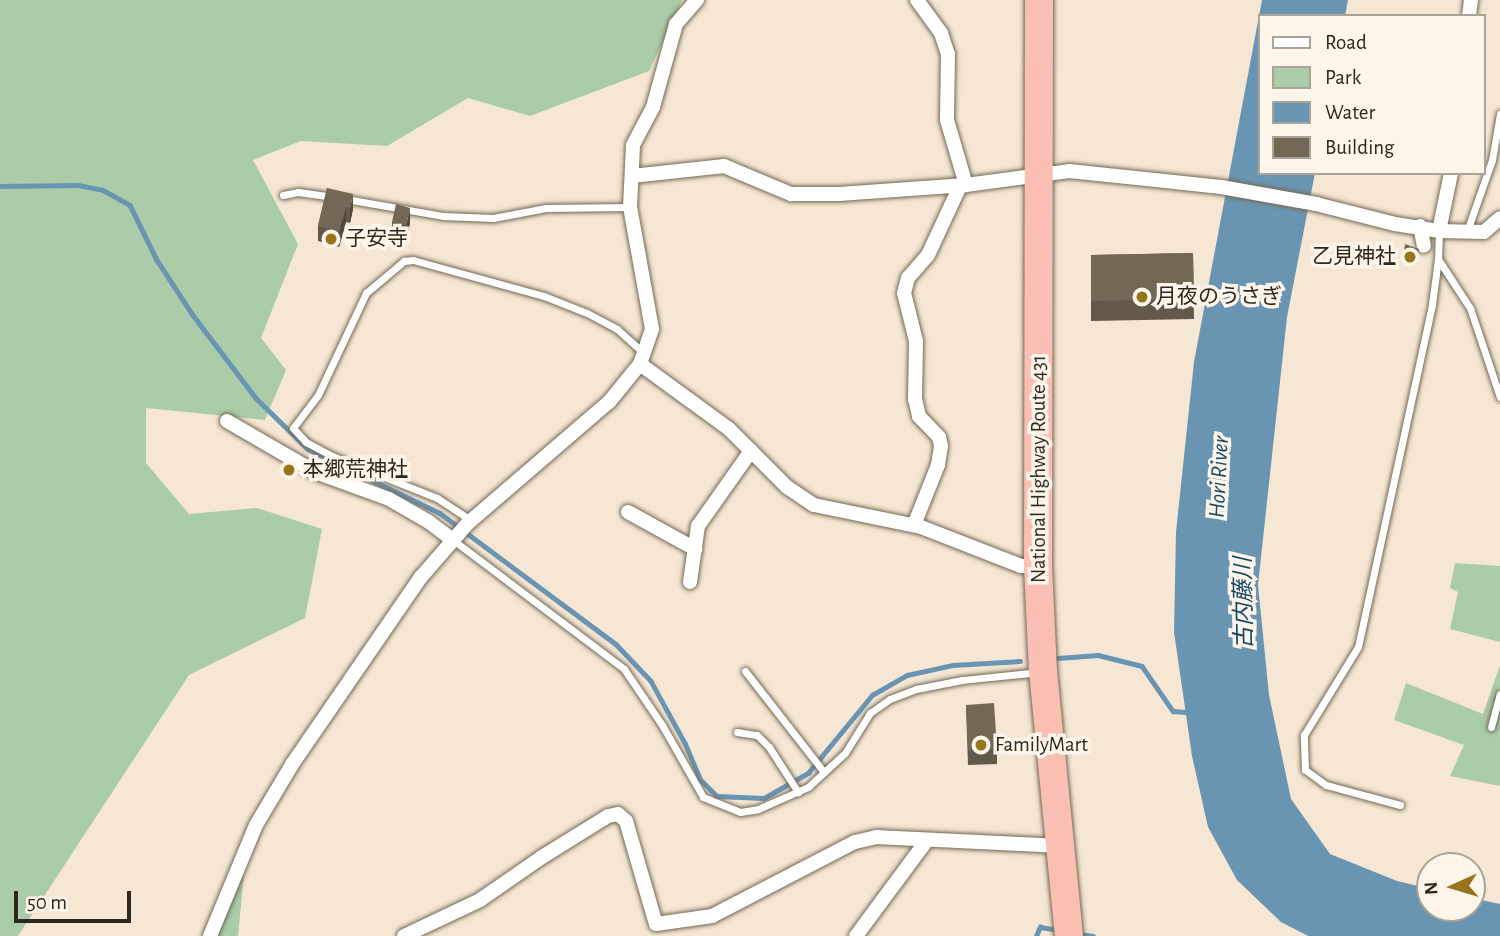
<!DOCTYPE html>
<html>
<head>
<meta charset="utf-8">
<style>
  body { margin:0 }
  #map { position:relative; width:1500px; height:936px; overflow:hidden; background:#f5e7d3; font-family:"Alegreya Sans","Noto Sans JP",sans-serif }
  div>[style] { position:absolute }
  .green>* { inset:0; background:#abcca9 }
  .water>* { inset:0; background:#6a95b2 }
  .stream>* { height:4.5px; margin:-2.25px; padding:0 2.25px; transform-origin:2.25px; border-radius:2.25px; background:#6a95b2 }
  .roads { filter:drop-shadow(0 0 2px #736856) drop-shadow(0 0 2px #736856) }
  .lane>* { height:7px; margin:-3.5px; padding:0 3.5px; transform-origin:3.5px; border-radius:3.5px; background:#fff }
  .street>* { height:14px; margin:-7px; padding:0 7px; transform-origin:7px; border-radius:7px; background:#fff }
  .highway>* { height:28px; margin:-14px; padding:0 14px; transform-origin:14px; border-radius:14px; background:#fabfb2 }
  .wall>* { inset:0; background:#63594a }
  .shaded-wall>* { inset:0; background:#50483c }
  .building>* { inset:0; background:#736756 }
  .dots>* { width:19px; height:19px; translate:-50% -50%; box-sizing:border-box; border:4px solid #fdf5e9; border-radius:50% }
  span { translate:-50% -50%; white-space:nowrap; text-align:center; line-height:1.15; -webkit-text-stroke:7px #fdf5e9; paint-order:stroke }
  .poi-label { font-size:21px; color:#2c271f }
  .left { translate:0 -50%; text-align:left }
  .right { translate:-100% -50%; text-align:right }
  .street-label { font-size:21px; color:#2c271f }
  .water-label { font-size:23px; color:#134867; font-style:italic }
  .legend { position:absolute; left:1258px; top:14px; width:228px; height:161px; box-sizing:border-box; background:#fdf5e9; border:2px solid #a9a398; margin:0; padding:9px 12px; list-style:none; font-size:21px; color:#2c271f }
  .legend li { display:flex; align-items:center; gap:14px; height:35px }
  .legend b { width:35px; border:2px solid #a9a398 }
  .north { position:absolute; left:1416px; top:852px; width:70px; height:70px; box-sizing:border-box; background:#fdf5e9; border:2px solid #a9a398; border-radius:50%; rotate:266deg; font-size:19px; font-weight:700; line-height:28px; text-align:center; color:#2c271f }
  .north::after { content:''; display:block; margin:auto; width:24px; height:32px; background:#95751d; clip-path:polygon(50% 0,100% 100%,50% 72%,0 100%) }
  .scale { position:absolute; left:14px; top:891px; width:117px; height:32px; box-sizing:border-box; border:4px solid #2c271f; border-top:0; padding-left:9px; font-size:21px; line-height:24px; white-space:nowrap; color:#2c271f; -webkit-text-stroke:5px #fdf5e9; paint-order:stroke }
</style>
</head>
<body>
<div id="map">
  <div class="green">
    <div style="clip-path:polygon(0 0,682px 0,649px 71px,530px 116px,468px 98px,387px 146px,301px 141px,253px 160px,298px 244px,261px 338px,286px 370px,265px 420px,146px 408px,146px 463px,189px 514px,257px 508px,322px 529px,305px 618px,189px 675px,18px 936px,0 936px)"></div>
    <div style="clip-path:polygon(1455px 563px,1500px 566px,1500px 642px,1450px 629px,1458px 592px,1450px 588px)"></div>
    <div style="clip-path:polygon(1500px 665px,1500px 786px,1450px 776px,1464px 745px,1394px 720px,1406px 683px,1483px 714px)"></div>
    <div style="clip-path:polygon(245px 864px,238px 936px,217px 936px)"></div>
  </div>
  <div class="water">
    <div style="clip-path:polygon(1262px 0,1348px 0,1345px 16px,1260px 16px,1260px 173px,1315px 173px,1287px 317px,1258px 585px,1269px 695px,1291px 799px,1330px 854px,1397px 881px,1430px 889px,1430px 908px,1472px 908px,1472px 898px,1500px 904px,1500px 936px,1308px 936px,1281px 922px,1237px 880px,1208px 827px,1192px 756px,1174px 632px,1176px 532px,1194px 362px)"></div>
  </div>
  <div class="stream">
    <div style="left:0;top:186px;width:78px;rotate:-0.7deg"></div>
    <div style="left:78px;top:185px;width:25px;rotate:11deg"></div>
    <div style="left:103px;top:190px;width:31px;rotate:29deg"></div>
    <div style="left:130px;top:205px;width:61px;rotate:63.9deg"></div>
    <div style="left:157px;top:260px;width:66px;rotate:56.8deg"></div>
    <div style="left:193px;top:315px;width:104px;rotate:52.8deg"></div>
    <div style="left:256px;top:398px;width:73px;rotate:44.4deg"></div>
    <div style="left:308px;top:449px;width:147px;rotate:25.9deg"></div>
    <div style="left:440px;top:513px;width:219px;rotate:36.7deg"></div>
    <div style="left:616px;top:644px;width:51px;rotate:46.6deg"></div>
    <div style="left:651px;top:681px;width:71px;rotate:61.3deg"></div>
    <div style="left:685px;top:743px;width:39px;rotate:67deg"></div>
    <div style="left:700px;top:779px;width:24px;rotate:45deg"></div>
    <div style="left:717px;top:796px;width:47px;rotate:2.4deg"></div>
    <div style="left:764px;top:798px;width:51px;rotate:-29.6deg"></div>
    <div style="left:808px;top:773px;width:101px;rotate:-50.6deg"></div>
    <div style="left:872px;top:695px;width:40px;rotate:-29.7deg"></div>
    <div style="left:907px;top:675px;width:47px;rotate:-12.3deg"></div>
    <div style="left:953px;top:665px;width:67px;rotate:-3.4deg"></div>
    <div style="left:1058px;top:658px;width:40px;rotate:-4.3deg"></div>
    <div style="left:1098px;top:655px;width:45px;rotate:14deg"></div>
    <div style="left:1142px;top:666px;width:55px;rotate:55.4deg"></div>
    <div style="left:1173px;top:711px;width:16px;rotate:4deg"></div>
    <div style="left:1079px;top:934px;width:14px;rotate:8deg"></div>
    <div style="left:1036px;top:936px;width:10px;rotate:-66deg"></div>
    <div style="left:1040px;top:927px;width:20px;rotate:9deg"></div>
  </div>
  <div class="roads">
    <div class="lane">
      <div style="left:283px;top:195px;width:15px;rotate:-11deg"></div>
      <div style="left:298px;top:192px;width:36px;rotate:8deg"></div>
      <div style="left:346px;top:199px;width:98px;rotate:9.9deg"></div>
      <div style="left:443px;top:216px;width:50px;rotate:2.3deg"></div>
      <div style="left:493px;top:218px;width:54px;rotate:-10.7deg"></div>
      <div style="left:546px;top:208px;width:84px;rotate:-0.7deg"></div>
      <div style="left:1467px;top:231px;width:75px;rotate:-70.6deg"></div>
      <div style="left:1492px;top:160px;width:47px;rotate:-80.1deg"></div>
      <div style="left:1439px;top:232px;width:27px;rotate:92deg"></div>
      <div style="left:1438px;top:259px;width:59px;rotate:56.9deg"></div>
      <div style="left:1470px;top:308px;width:94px;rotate:71.4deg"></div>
      <div style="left:472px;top:521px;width:42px;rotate:-146.7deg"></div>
      <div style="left:437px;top:498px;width:113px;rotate:-158.2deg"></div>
      <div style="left:332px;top:456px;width:30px;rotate:-152deg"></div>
      <div style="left:306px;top:442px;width:19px;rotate:-133deg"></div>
      <div style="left:293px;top:428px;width:41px;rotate:-52.9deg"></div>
      <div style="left:318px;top:395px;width:113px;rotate:-64.8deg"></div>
      <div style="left:366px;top:293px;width:50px;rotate:-40.1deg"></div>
      <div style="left:404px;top:261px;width:9px;rotate:-6deg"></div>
      <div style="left:413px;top:260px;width:136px;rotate:15.4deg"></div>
      <div style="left:544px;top:296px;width:46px;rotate:21.6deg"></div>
      <div style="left:587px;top:313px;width:34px;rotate:28deg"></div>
      <div style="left:617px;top:329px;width:36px;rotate:42deg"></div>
      <div style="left:453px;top:540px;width:214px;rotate:37deg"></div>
      <div style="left:624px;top:669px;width:68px;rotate:55.8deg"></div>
      <div style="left:662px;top:725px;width:83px;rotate:60.3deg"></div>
      <div style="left:703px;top:797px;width:40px;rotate:22deg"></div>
      <div style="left:740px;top:812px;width:18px;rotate:-9deg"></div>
      <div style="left:758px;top:809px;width:55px;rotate:-23.7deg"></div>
      <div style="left:808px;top:787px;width:50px;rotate:-42.6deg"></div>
      <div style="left:845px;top:753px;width:47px;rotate:-58deg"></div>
      <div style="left:870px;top:713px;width:24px;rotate:-35deg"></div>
      <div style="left:890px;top:699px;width:28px;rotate:-21deg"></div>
      <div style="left:916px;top:689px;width:47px;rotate:-11.1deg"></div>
      <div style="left:962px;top:680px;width:77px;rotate:-5.9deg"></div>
      <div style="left:745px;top:671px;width:128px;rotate:52deg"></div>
      <div style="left:1491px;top:727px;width:34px;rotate:-75deg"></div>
      <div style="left:737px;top:732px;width:20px;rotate:9deg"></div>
      <div style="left:757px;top:735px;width:17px;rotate:45deg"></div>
      <div style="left:769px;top:747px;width:54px;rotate:57.2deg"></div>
      <div style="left:1400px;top:805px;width:77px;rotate:-164.9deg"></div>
      <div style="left:1326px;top:785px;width:26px;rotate:-144deg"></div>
      <div style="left:1305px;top:770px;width:35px;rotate:-92deg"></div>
      <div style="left:1304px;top:735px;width:103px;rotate:-58.5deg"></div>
      <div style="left:1358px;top:647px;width:351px;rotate:-77.8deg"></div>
      <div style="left:1432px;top:304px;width:45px;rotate:-82.4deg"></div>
    </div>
    <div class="street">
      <div style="left:917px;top:0;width:41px;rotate:54deg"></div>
      <div style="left:941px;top:33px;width:22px;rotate:72deg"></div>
      <div style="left:948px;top:54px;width:66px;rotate:90.9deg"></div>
      <div style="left:947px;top:120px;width:68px;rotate:73.7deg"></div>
      <div style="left:1469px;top:16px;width:16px;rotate:-83deg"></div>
      <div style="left:632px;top:176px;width:93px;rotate:-6.2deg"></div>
      <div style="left:724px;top:166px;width:73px;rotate:22.7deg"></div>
      <div style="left:791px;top:194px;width:48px"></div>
      <div style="left:839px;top:194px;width:127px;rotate:-4.1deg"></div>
      <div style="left:966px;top:185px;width:104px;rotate:-7.7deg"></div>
      <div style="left:1069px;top:171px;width:153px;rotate:6deg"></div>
      <div style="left:1221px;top:187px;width:97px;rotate:10.1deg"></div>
      <div style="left:1316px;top:204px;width:81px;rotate:14.2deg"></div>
      <div style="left:1395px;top:224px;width:45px;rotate:9deg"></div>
      <div style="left:1439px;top:231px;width:45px;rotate:1.3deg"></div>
      <div style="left:1484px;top:232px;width:21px;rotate:-41deg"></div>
      <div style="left:1420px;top:226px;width:20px;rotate:79deg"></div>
      <div style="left:1439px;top:231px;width:59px;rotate:-78.3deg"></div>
      <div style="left:640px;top:364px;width:110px;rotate:36.1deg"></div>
      <div style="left:729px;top:429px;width:82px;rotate:45deg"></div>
      <div style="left:787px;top:487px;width:32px;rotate:34deg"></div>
      <div style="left:814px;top:505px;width:109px;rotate:11.6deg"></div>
      <div style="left:921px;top:527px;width:107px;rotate:21.3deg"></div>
      <div style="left:1021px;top:566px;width:17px"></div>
      <div style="left:227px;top:421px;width:102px;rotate:30.1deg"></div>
      <div style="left:315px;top:472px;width:79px;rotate:20deg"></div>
      <div style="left:389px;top:499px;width:46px;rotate:29.9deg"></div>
      <div style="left:429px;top:522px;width:30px;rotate:37deg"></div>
      <div style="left:628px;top:512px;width:77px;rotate:28.9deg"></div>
      <div style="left:914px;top:525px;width:65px;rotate:-68.2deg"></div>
      <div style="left:938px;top:465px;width:19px;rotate:-81deg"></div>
      <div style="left:941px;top:446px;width:9px;rotate:-103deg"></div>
      <div style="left:939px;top:437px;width:29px;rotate:-134deg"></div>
      <div style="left:919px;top:416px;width:17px;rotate:-103deg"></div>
      <div style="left:915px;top:399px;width:58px;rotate:-89deg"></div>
      <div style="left:916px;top:341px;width:49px;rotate:-104deg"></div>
      <div style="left:904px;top:293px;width:16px;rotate:-75deg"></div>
      <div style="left:908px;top:278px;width:30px;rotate:-49deg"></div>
      <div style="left:928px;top:255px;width:76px;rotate:-65.1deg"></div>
      <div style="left:690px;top:582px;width:57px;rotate:-81.9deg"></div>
      <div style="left:698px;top:526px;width:92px;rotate:-54.8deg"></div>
      <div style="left:210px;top:936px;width:120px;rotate:-67.5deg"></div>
      <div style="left:256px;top:825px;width:72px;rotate:-59.2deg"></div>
      <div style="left:293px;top:763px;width:226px;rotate:-55.5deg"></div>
      <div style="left:421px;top:577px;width:70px;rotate:-49deg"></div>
      <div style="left:467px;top:524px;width:187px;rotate:-40.7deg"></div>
      <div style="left:609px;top:402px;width:49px;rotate:-50.8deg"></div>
      <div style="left:640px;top:364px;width:37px;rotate:-71deg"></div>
      <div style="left:652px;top:329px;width:124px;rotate:-100.2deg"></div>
      <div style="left:630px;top:207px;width:62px;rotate:-87.2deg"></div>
      <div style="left:633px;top:145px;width:43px;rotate:-62.2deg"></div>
      <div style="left:653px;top:107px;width:86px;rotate:-74.5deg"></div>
      <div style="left:676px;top:24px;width:32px;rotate:-49deg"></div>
      <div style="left:404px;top:936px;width:84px;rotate:-25.3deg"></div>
      <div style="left:480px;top:900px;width:75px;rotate:-34.7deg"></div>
      <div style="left:542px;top:857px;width:78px;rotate:-31.8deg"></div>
      <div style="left:608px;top:816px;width:10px;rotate:-11deg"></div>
      <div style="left:618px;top:814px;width:11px;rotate:41deg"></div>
      <div style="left:626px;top:821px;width:107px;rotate:73.8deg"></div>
      <div style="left:656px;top:924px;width:57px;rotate:-8.1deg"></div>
      <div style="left:712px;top:916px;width:161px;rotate:-27.4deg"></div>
      <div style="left:855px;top:842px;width:23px;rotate:-13deg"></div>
      <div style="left:877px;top:837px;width:183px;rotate:2.8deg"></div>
      <div style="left:856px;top:936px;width:119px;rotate:-53.5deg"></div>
    </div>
    <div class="highway">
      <div style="left:1039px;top:0;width:566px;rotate:90.1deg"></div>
      <div style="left:1038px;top:566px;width:105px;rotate:87.3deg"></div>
      <div style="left:1043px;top:671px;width:266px;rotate:84.4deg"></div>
    </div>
  </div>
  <div class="wall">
    <div style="clip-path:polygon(327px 188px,353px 209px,350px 223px,346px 222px,339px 247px,318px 241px,318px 226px)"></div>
    <div style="clip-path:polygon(392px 222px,410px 223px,406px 241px,392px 237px)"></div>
    <div style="clip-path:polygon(1193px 253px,1194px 319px,1091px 321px,1091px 255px)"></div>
    <div style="clip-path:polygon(1419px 254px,1417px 264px,1403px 262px,1403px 257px)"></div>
    <div style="clip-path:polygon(966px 705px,997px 749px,997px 764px,968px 765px)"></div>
  </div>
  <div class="shaded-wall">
    <div style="clip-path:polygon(353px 194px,353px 209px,350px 223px,350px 208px)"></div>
    <div style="clip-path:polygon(346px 207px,346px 222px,339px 247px,339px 232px)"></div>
    <div style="clip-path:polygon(410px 208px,410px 223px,406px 241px,406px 226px)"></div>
  </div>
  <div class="building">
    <div style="clip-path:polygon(327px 188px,353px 194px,350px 208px,346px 207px,339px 232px,318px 226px)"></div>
    <div style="clip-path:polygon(396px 204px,410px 208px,406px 226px,392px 222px)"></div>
    <div style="clip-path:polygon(1405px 244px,1419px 249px,1417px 259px,1403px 257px)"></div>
    <div style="clip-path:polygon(1193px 253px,1194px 299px,1091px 301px,1091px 255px)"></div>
    <div style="clip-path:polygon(994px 703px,997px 749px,968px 750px,966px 705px)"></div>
  </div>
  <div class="dots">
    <div style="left:331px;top:239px;background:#95751d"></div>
    <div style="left:1410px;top:257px;background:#95751d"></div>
    <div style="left:1142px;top:297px;background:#95751d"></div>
    <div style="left:289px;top:470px;background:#95751d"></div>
    <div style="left:981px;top:745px;background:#95751d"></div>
  </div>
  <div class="poi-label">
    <span class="left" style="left:345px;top:239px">子安寺</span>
    <span class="right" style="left:1396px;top:257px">乙見神社</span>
    <span class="left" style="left:1156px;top:297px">月夜のうさぎ</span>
    <span class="left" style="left:303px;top:470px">本郷荒神社</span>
    <span class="left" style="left:995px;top:745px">FamilyMart</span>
  </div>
  <div class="street-label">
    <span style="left:1039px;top:469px;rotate:-90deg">National Highway Route 431</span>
  </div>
  <div class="water-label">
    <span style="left:1220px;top:477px;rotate:-87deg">Hori River</span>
    <span style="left:1245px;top:603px;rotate:-91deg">古内藤川</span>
  </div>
  <ul class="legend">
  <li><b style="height:9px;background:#fff"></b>Road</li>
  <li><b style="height:19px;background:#abcca9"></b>Park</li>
  <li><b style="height:19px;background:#6a95b2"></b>Water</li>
  <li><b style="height:19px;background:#736756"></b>Building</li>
  </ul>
  <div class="north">N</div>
  <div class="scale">50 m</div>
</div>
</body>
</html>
